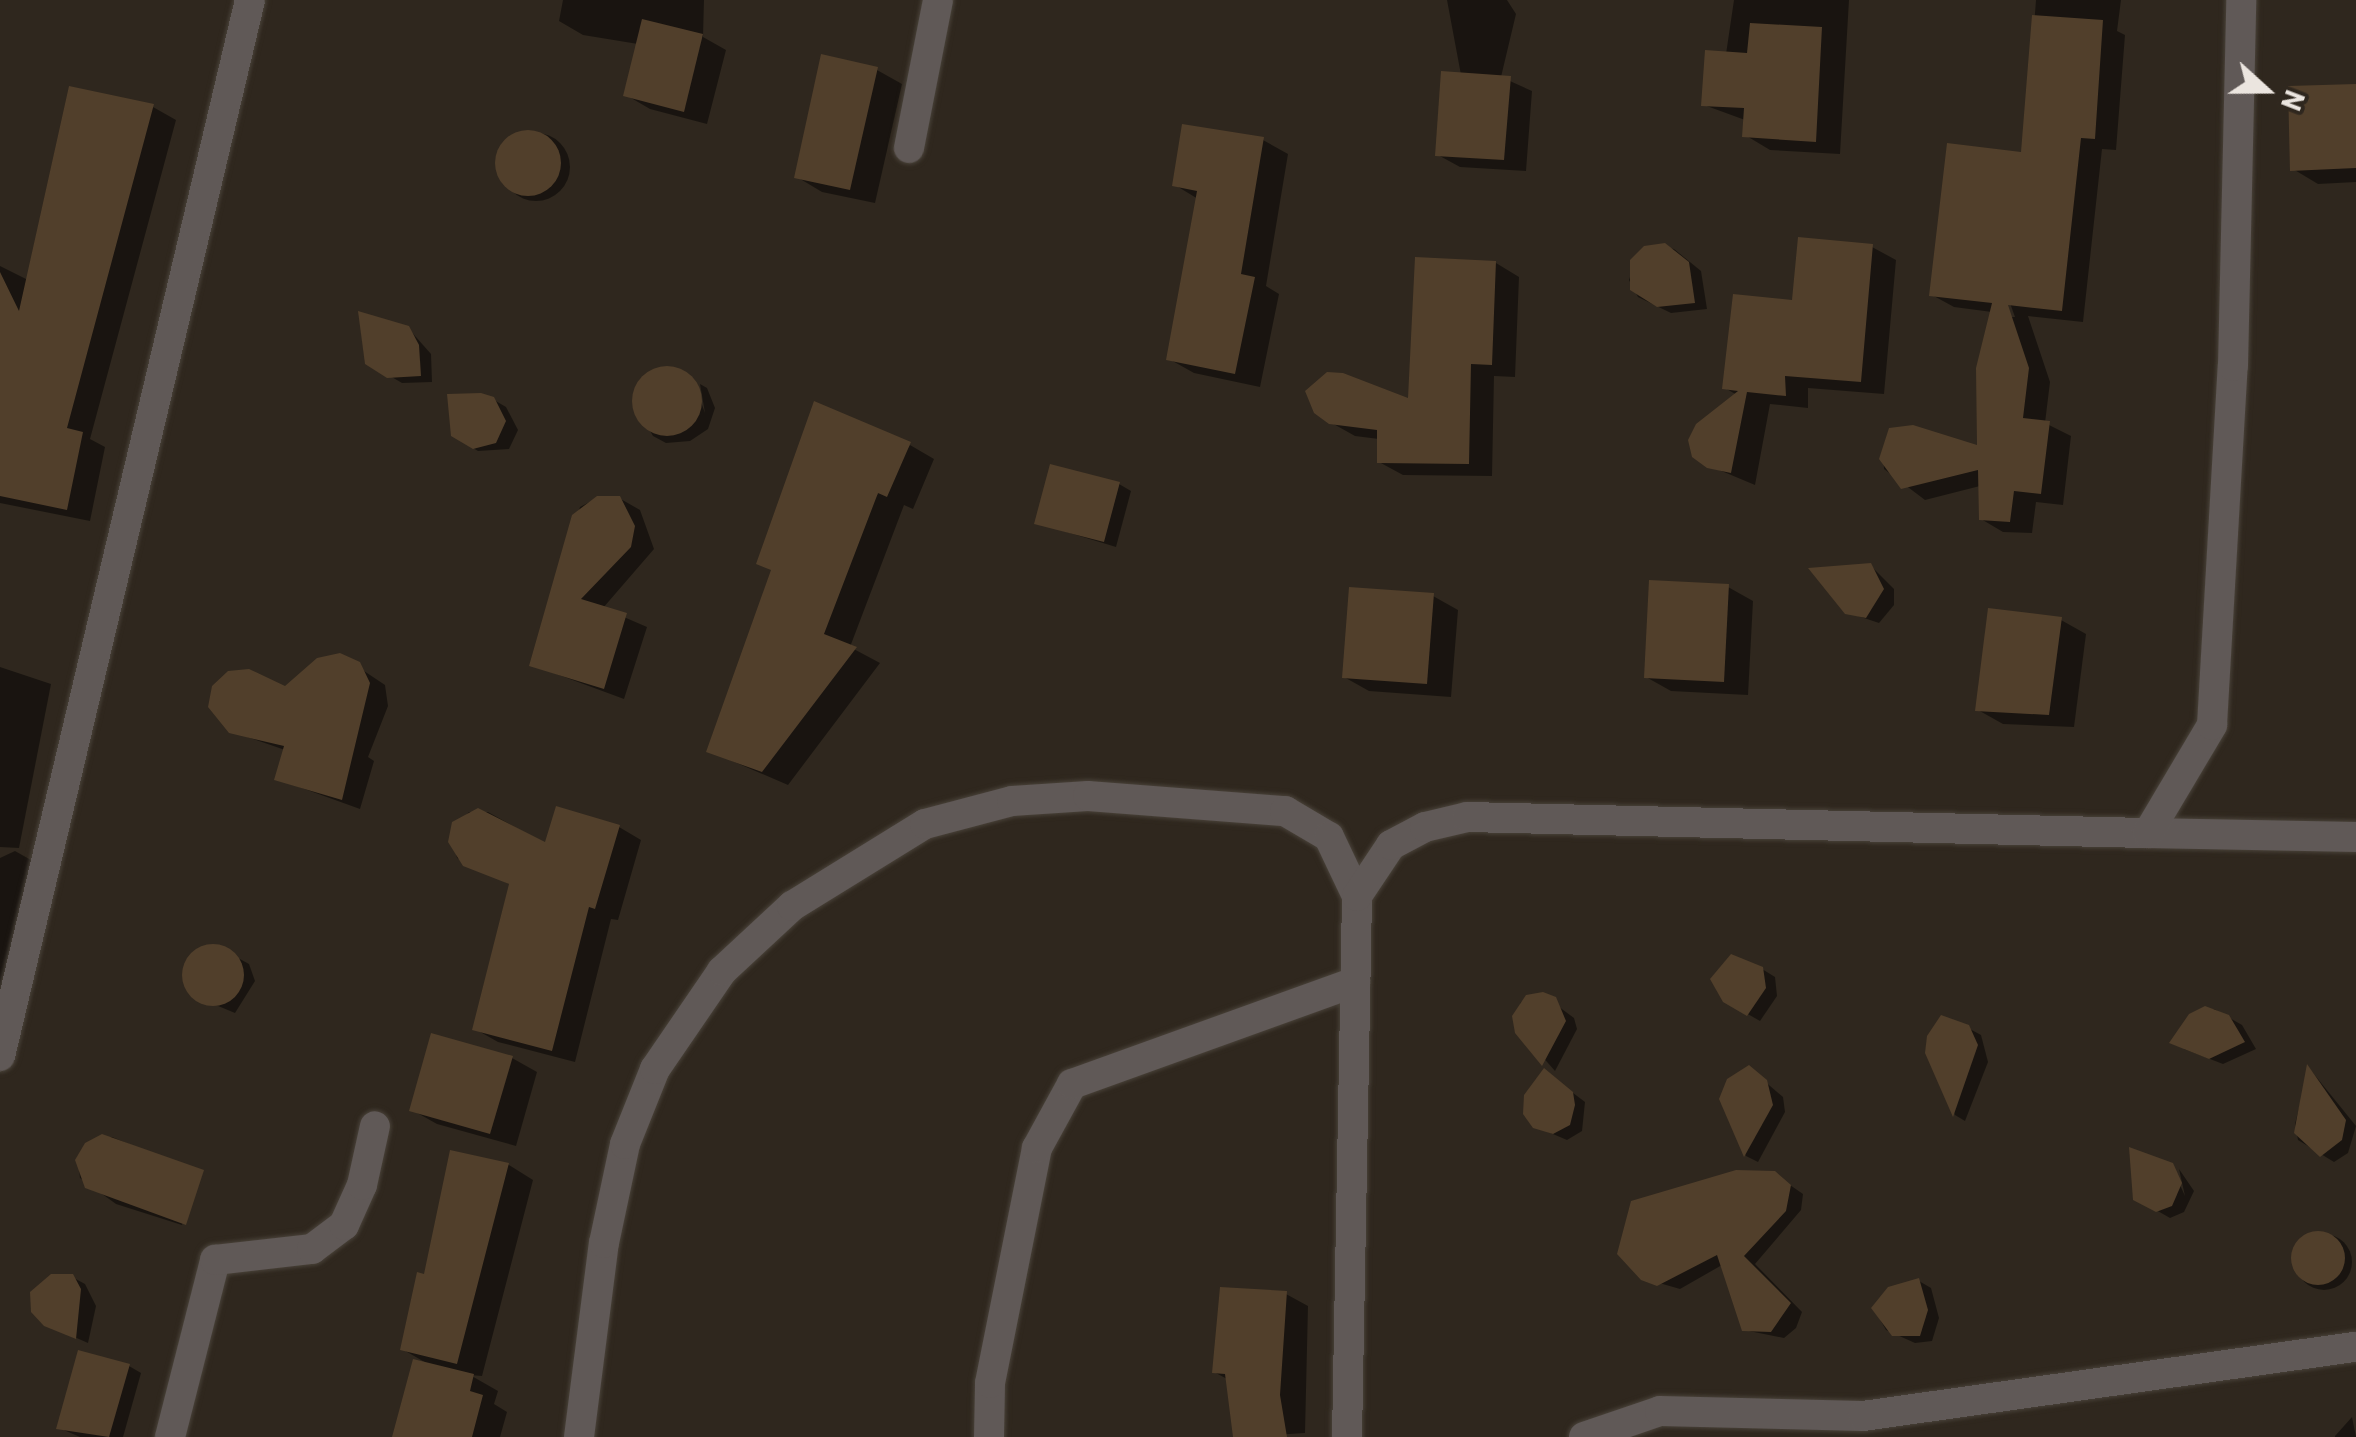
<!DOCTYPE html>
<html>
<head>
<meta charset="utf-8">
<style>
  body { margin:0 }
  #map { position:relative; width:2356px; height:1437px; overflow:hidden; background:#2f271e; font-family:Barlow,sans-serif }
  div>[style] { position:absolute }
  .shadow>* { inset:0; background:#0007 }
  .round { border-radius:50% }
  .building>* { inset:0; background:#513f2b }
  .roads { filter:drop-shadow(0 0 2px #494239) drop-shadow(0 0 2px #494239) }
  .minor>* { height:30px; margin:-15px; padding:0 15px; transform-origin:15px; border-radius:15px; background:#605957 }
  span { translate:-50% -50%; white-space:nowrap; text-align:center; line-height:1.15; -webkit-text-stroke:8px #2f271e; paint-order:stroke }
  .north { position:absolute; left:2216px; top:40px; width:100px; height:100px; -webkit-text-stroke:8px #2f271e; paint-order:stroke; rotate:111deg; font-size:28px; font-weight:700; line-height:40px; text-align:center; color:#ebe5df }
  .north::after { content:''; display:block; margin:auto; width:35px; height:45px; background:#ebe5df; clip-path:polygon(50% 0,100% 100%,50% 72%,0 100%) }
</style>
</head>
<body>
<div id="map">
  <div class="shadow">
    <div style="clip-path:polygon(563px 0,704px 0,703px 37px,726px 50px,707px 124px,650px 109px,626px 95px,638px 44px,583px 35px,559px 21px)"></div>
    <div style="clip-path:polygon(1447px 0,1507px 0,1516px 14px,1501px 77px,1532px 91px,1526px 171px,1460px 167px,1438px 155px,1461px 75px)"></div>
    <div style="clip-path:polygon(1734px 0,1849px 0,1840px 154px,1770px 150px,1745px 135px,1745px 120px,1704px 105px,1726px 54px)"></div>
    <div style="clip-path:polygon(evenodd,2036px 0,2121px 0,2117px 31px,2125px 35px,2116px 150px,2102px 149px,2083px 322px,2028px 316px,2050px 382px,2045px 423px,2071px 436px,2063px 505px,2036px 502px,2032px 533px,2003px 532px,1981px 519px,1980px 486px,1925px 500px,1884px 469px,1883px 449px,1980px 449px,1992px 312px,1954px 307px,1932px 295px,2024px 155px,2036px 0,2006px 292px,2015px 317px,2009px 317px,2006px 292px)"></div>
    <div style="clip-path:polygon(877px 70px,902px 84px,875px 203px,822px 192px,797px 177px)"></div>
    <div style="clip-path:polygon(2356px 86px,2356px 182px,2318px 184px,2293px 169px)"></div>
    <div style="clip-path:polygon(153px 107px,176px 120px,90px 439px,105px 447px,90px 521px,0 503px,0 266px,44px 288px)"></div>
    <div class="round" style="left:502px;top:133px;width:68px;height:68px"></div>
    <div style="clip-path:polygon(1263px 140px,1288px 154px,1266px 286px,1279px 294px,1260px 387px,1194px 373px,1169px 359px,1198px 199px,1175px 185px)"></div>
    <div style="clip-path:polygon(1655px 245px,1674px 249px,1701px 271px,1707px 309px,1671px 313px,1638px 297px,1629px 280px,1638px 253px)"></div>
    <div style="clip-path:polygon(1872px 247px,1896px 260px,1884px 394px,1808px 388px,1808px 408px,1770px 404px,1755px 485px,1700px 462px,1737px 395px,1725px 388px,1794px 303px)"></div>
    <div style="clip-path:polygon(1496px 263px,1519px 277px,1515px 377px,1494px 376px,1492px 476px,1403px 475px,1379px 462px,1379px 439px,1355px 436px,1330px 422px,1410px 401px)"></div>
    <div style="clip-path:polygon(408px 328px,431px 354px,432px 382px,402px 383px,368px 363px)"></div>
    <div style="clip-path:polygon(665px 368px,693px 380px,705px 413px,700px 384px,707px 388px,715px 408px,708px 429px,690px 441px,666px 443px,653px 436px,636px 406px,638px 385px)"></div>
    <div style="clip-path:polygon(494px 400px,506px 407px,518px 430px,509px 449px,478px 451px,465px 443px)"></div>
    <div style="clip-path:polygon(910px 445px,934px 459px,913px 509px,904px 505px,850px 647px,880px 663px,788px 785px,709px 751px)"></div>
    <div style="clip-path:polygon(1119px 484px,1131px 491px,1116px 547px,1037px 523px)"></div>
    <div style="clip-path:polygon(597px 498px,619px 498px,640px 510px,654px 549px,603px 608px,647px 627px,624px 699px,532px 665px,580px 507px)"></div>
    <div style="clip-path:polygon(1871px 566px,1894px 589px,1894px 605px,1879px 623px,1846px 612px)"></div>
    <div style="clip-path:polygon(1728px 587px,1753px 601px,1748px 695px,1671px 691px,1646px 677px)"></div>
    <div style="clip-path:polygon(1433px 596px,1458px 610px,1451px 697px,1369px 691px,1344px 677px)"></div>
    <div style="clip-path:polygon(2061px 620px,2086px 634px,2074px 727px,2003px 724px,1978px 710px)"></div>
    <div style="clip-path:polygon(0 667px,51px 684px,19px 848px,0 847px)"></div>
    <div style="clip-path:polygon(358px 667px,385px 685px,388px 706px,368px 757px,374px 761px,360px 809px,277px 779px,285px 750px,230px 731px,285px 688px)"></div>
    <div style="clip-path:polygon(469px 812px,488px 812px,547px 845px,619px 827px,641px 840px,618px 920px,611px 919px,575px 1062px,498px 1042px,475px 1029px,511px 885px,457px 858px,451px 832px)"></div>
    <div style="clip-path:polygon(15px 851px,38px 864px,0 1006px,0 858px)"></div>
    <div style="clip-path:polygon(218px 947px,249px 964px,255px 981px,235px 1013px,194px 996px,185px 970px,200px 948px)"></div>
    <div style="clip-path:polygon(1762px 969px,1775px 977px,1777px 996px,1760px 1021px,1725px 1001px)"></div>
    <div style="clip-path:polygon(1543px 995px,1574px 1018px,1577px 1029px,1555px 1071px,1514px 1024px,1521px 1002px)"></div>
    <div style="clip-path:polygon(2214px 1009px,2242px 1025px,2256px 1049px,2223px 1064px,2184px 1049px,2191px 1016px)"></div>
    <div style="clip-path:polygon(1968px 1028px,1981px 1035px,1988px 1062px,1965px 1121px,1955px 1115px,1927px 1045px)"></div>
    <div style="clip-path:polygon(512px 1058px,537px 1072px,516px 1146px,437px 1124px,412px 1110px)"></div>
    <div style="clip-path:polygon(1749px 1068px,1783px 1097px,1785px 1112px,1758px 1162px,1746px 1156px,1721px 1098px)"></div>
    <div style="clip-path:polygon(2309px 1068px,2356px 1126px,2348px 1153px,2334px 1162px,2298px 1140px,2295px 1124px)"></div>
    <div style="clip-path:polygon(1544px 1071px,1585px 1102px,1582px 1131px,1567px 1140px,1534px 1126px)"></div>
    <div style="clip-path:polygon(112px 1137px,197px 1172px,182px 1225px,116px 1204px,80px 1178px,78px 1160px,94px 1139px)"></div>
    <div style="clip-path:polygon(452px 1153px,509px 1165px,533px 1180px,482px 1376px,470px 1375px,498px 1391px,494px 1404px,507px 1412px,500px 1437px,395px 1437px,428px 1364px,402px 1349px,426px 1277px)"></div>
    <div style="clip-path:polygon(2171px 1165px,2185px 1196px,2179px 1169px,2194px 1191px,2184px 1212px,2170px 1218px,2135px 1198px)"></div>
    <div style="clip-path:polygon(1774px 1174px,1803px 1194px,1801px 1210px,1755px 1264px,1802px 1312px,1796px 1328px,1784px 1338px,1744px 1330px,1722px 1265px,1680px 1289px,1642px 1278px)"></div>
    <div class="round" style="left:2296px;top:1234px;width:56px;height:56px"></div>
    <div style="clip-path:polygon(72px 1277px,85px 1284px,96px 1306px,88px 1343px,45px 1324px)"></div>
    <div style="clip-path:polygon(1919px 1281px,1931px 1288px,1939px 1318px,1932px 1341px,1915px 1343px,1886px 1330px,1874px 1309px)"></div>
    <div style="clip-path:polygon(1286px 1294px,1308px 1306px,1305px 1433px,1240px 1437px,1229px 1380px,1214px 1372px)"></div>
    <div style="clip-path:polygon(129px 1366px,141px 1373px,123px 1437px,80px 1437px,59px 1428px)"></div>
    <div style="clip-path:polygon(2352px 1417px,2356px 1437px,2335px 1437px,2335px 1436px)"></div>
  </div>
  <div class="building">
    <div style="clip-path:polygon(2032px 15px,2103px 20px,2095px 139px,2081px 138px,2062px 311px,2008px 305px,2029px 368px,2023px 418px,2050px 421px,2041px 494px,2014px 491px,2010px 522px,1979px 520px,1978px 470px,1901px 489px,1879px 459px,1889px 428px,1913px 425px,1977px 445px,1976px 368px,1992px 303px,1929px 296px,1947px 143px,2021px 152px)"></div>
    <div style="clip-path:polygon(642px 19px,703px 34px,684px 112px,623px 96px)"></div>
    <div style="clip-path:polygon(1750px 23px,1822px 27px,1816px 142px,1742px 137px,1744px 108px,1701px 106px,1705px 50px,1747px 53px)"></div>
    <div style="clip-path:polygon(821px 54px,878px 67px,850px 190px,794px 178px)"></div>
    <div style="clip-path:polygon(1441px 71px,1511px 76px,1504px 160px,1435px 156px)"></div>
    <div style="clip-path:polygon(2356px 84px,2356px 168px,2290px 171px,2288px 86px)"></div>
    <div style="clip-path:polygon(69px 86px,154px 104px,67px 428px,83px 432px,67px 510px,0 496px,0 272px,19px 311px)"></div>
    <div style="clip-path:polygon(1182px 124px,1264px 137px,1241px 274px,1255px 277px,1235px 374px,1166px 360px,1197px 191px,1172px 186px)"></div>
    <div class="round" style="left:495px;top:130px;width:66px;height:66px"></div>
    <div style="clip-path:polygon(1798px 237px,1873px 244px,1861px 382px,1785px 376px,1786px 396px,1747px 392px,1731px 473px,1707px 468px,1692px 457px,1688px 440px,1696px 424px,1738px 391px,1722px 389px,1733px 294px,1792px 300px)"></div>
    <div style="clip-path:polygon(1665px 243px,1689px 262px,1695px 303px,1657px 307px,1630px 290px,1630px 260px,1644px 246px)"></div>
    <div style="clip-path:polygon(1415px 257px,1496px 261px,1492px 365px,1471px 364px,1469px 464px,1377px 463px,1377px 430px,1329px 424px,1314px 413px,1305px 391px,1327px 372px,1343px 373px,1408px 398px)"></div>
    <div style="clip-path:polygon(358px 311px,409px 326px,419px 345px,421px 376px,387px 378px,365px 364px)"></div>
    <div class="round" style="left:632px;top:366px;width:70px;height:70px"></div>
    <div style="clip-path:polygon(481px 393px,494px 397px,506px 421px,496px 443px,473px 449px,451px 436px,447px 394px)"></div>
    <div style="clip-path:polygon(814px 401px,911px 442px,887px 497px,878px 493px,824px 634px,857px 647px,762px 772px,706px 752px,771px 570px,756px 564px)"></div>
    <div style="clip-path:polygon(1050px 464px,1120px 482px,1104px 542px,1034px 524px)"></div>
    <div style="clip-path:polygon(597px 496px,620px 496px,635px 526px,631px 547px,581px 599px,627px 613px,604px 689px,529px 666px,572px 515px)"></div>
    <div style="clip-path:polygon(1871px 563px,1884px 589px,1866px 618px,1845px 614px,1808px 568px)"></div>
    <div style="clip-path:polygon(1649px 580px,1729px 584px,1724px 682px,1644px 678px)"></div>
    <div style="clip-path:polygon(1349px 587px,1434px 593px,1427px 684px,1342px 678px)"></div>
    <div style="clip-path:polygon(1988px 608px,2062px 617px,2049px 715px,1975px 711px)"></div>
    <div style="clip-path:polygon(340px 653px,360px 662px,370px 683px,342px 800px,274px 780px,284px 746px,229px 733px,208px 707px,212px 686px,228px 671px,249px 669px,285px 686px,317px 658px)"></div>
    <div style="clip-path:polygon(556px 806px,620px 825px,595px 909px,589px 907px,552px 1051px,472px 1030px,509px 884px,463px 866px,448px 842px,452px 822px,478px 808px,545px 842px)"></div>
    <div class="round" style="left:182px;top:944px;width:62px;height:62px"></div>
    <div style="clip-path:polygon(1731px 954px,1763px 967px,1766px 988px,1747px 1016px,1723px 1002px,1710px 979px)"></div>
    <div style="clip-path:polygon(1543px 992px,1556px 997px,1566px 1021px,1542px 1066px,1515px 1033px,1512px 1016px,1526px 995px)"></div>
    <div style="clip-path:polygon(2205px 1006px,2229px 1015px,2245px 1042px,2209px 1059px,2169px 1043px,2189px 1014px)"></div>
    <div style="clip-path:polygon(1941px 1015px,1969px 1025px,1978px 1045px,1953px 1117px,1925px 1053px,1927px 1036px)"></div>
    <div style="clip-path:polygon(431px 1033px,513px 1056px,490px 1134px,409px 1111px)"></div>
    <div style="clip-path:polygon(2307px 1064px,2346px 1120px,2342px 1140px,2320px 1157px,2294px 1133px)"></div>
    <div style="clip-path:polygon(1749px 1065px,1767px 1080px,1773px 1105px,1744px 1157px,1719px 1099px,1727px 1079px)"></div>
    <div style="clip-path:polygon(1544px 1068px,1573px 1092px,1575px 1105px,1570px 1125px,1553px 1134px,1533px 1128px,1523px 1114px,1524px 1095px)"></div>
    <div style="clip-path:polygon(102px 1134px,204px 1170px,186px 1225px,85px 1188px,75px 1160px,85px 1143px)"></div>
    <div style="clip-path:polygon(2129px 1147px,2173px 1163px,2182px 1183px,2172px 1206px,2156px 1212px,2133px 1200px)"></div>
    <div style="clip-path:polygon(450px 1150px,509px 1163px,457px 1364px,400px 1350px,417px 1272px,424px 1274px)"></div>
    <div style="clip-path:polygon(1736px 1170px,1775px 1171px,1791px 1185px,1786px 1211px,1744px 1256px,1791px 1303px,1771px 1332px,1742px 1331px,1717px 1255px,1657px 1286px,1641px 1280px,1617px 1254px,1631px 1201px)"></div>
    <div class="round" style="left:2291px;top:1231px;width:54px;height:54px"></div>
    <div style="clip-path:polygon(51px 1274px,73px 1274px,81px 1289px,76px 1339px,44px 1326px,31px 1312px,30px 1292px)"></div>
    <div style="clip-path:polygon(1919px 1278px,1928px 1310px,1920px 1336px,1892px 1336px,1871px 1308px,1888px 1287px)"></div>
    <div style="clip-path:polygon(1220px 1287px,1287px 1291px,1280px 1395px,1287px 1437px,1233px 1437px,1225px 1374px,1212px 1373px)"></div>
    <div style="clip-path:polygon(78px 1350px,130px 1364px,109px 1437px,56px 1429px)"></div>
    <div style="clip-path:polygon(413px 1359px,474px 1374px,470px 1391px,483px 1395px,472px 1437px,392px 1437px)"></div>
  </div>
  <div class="roads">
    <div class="minor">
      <div style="left:909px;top:148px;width:151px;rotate:-78.9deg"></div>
      <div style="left:2148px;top:833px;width:208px;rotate:1.1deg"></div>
      <div style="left:0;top:1056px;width:1085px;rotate:-76.68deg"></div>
      <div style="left:170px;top:1437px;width:183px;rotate:-75.7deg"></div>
      <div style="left:215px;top:1260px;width:98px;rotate:-6.5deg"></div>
      <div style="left:312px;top:1249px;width:40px;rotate:-37deg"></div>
      <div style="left:344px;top:1225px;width:44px;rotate:-65.8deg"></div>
      <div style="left:362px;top:1185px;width:60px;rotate:-77.6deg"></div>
      <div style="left:579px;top:1437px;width:196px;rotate:-82.7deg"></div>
      <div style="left:604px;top:1243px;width:101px;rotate:-78deg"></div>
      <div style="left:625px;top:1144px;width:81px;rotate:-68.2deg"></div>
      <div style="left:655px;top:1069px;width:119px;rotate:-55.6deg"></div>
      <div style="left:722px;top:971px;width:96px;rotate:-42.9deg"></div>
      <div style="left:792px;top:906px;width:156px;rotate:-31.7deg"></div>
      <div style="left:925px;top:824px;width:90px;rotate:-14.8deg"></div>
      <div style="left:1012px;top:801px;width:76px;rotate:-3.8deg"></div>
      <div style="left:1088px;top:796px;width:198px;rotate:4.4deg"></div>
      <div style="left:1285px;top:811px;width:51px;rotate:30.6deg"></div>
      <div style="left:1329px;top:837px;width:65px;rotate:64.6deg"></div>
      <div style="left:989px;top:1437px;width:54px;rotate:-88.9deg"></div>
      <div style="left:990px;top:1383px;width:240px;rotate:-78.7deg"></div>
      <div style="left:1037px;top:1148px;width:73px;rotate:-61.3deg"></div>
      <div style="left:1072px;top:1084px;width:301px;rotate:-19.8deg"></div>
      <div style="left:1347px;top:1437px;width:541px;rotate:-88.94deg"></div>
      <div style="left:1357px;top:896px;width:61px;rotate:-56.3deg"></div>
      <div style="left:1391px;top:845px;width:38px;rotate:-28deg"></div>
      <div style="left:1425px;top:827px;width:43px;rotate:-13.4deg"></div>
      <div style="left:1467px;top:817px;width:681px;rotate:1.35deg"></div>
      <div style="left:2148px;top:833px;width:126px;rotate:-59.3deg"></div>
      <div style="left:2212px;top:725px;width:360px;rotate:-86.7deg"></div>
      <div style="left:2233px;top:366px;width:366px;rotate:-88.7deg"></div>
      <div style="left:1584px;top:1437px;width:80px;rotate:-18.9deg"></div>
      <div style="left:1660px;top:1411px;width:203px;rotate:1.4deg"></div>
      <div style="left:1863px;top:1416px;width:498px;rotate:-8deg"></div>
    </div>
  </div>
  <div class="north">N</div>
</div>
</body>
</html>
